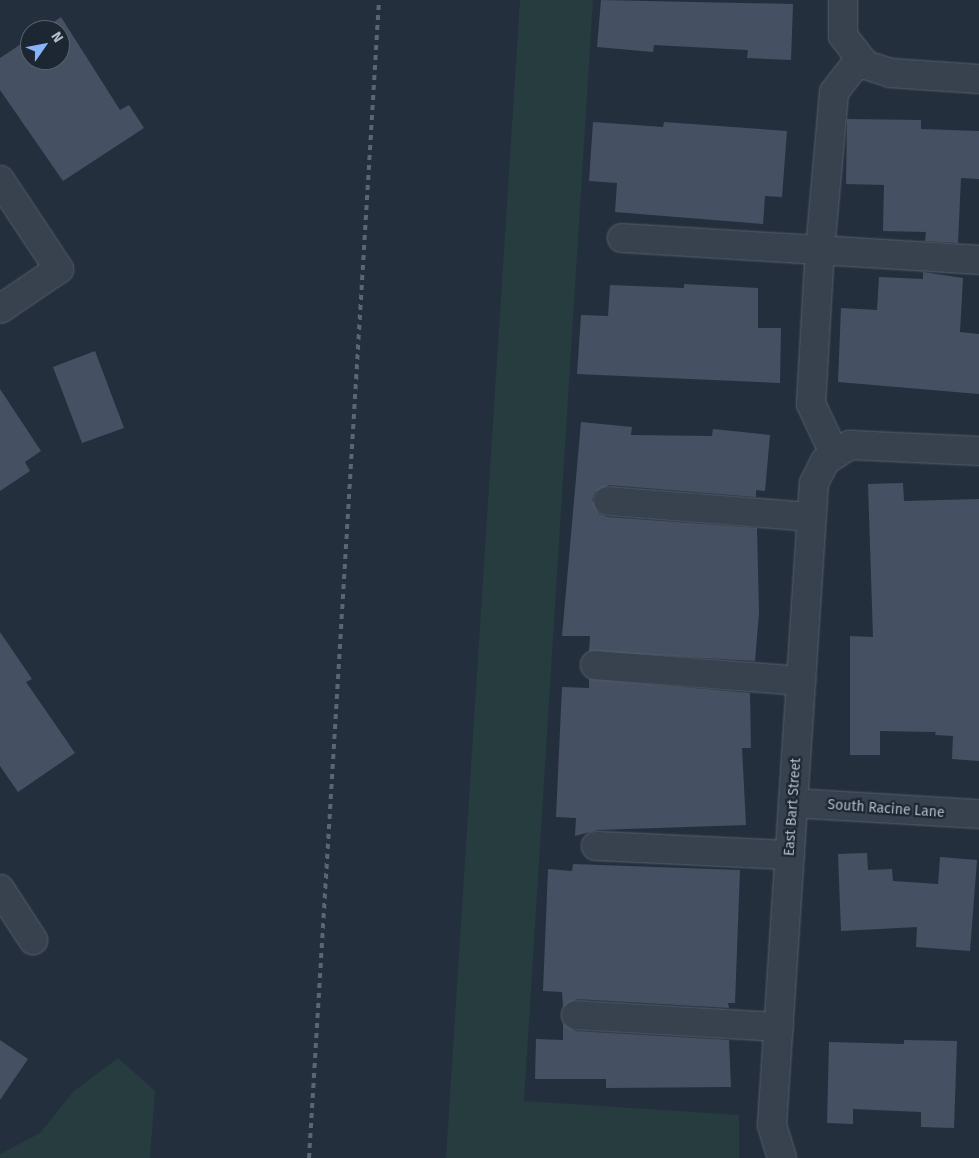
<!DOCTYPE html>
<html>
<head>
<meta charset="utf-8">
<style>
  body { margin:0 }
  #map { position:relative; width:979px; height:1158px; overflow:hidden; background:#242f3e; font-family:"Fira Sans",sans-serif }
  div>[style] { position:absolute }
  .green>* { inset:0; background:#263c3f }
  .building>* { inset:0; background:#455162 }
  .roads { filter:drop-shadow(0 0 1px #565f6c) drop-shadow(0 0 1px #565f6c) }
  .minor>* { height:28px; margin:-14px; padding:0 14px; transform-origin:14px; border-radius:14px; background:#38414e }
  .rail>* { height:4px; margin-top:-2px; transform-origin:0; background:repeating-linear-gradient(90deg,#5a6575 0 5px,transparent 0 10px) }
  span { translate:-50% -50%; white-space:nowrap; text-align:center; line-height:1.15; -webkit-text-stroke:4.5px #1d2633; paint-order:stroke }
  .street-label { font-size:14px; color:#b4bcc9 }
  .north { position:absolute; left:20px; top:20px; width:50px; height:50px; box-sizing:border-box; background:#1d2633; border:1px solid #59626f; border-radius:50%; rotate:57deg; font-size:14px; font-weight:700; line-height:20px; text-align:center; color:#b4bcc9 }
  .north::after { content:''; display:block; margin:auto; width:18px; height:22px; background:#8ab4f8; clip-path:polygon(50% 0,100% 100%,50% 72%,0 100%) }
</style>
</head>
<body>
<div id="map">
  <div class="green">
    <div style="clip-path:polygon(520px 0,593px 0,524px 1101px,739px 1115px,739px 1158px,446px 1158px)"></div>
    <div style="clip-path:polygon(118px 1058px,155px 1091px,150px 1158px,0 1158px,0 1154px,40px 1133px,74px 1091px)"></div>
  </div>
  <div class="building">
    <div style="clip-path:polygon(601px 0,793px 4px,791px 60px,747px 58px,748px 50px,654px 45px,653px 52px,597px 47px)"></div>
    <div style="clip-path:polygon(61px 17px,120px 110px,129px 105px,144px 128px,63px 181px,0 90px,0 58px,30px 38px,30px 60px,60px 60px,60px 30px,42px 30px)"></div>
    <div style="clip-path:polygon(847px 119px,921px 120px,921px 129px,979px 131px,979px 179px,961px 178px,958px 243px,925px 241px,926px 232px,883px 231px,884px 185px,846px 184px)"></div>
    <div style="clip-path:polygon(593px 122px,663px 127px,664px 122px,787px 131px,782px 197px,765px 196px,763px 224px,615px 212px,617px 183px,589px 181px)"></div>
    <div style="clip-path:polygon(923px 272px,963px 278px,960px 332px,979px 334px,979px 394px,838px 382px,841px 308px,877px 310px,879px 277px,923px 279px)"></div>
    <div style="clip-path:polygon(684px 284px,758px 288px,758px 328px,781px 328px,780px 383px,577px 374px,581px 315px,608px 316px,610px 285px,684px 288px)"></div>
    <div style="clip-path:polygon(95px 351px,124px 428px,82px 443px,53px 367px)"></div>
    <div style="clip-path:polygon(0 389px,41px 451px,25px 462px,30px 471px,0 491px)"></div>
    <div style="clip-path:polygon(581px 422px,632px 427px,631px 435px,712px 436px,713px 429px,770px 435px,765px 491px,756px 490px,756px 497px,609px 485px,595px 492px,592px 500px,599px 514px,607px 517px,757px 528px,759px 613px,755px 661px,589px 651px,590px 636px,562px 636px)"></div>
    <div style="clip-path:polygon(903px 483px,904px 501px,979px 499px,979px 761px,952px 759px,953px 736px,935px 735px,936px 732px,880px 731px,880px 755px,850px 755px,850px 636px,873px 637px,868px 484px)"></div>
    <div style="clip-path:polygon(0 632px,32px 679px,26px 682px,75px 753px,18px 792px,0 766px)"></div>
    <div style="clip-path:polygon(589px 679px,750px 693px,751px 748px,742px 748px,746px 825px,597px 830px,575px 836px,576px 818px,556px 817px,562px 687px,589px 688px)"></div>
    <div style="clip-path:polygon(867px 853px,868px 870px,892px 869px,893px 881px,938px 884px,940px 857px,977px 860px,970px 951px,916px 947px,917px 927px,841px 931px,838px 854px)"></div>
    <div style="clip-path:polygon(573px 864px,740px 870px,735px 1003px,728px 1003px,729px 1008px,577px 999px,563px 1007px,562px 992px,543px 991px,548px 869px,572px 871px)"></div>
    <div style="clip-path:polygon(563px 1023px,575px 1031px,729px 1040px,731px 1087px,606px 1088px,606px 1079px,535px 1079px,536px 1039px,563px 1040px)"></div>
    <div style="clip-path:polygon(0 1040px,28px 1059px,0 1100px)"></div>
    <div style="clip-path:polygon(904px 1040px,957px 1041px,954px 1128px,921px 1127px,921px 1112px,853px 1109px,853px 1124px,827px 1123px,829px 1042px,904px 1044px)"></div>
  </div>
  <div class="roads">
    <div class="minor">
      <div style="left:843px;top:0;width:36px;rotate:90deg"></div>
      <div style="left:843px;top:36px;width:37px;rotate:52deg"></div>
      <div style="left:866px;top:65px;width:25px;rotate:18deg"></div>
      <div style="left:890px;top:73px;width:89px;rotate:3.9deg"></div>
      <div style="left:0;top:180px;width:107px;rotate:56.5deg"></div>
      <div style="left:59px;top:269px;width:71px;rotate:145.9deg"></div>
      <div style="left:622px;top:238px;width:358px;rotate:3.5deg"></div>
      <div style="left:834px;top:453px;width:54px;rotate:-115.1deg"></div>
      <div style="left:811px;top:404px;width:154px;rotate:-86.7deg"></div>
      <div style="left:820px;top:250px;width:159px;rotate:-84.9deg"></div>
      <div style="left:834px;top:92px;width:41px;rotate:-52deg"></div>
      <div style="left:608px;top:501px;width:204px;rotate:4.5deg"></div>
      <div style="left:595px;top:665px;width:207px;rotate:4.4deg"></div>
      <div style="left:793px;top:803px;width:186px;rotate:3.4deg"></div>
      <div style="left:596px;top:846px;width:194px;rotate:2.7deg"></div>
      <div style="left:0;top:889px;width:61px;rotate:57.1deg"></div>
      <div style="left:576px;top:1015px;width:203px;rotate:3.4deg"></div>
      <div style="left:782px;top:1158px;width:34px;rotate:-107deg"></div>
      <div style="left:772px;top:1125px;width:643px;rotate:-86.26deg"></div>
      <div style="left:814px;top:483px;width:25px;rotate:-63deg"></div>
      <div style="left:825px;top:461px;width:30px;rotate:-33deg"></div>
      <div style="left:850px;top:445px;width:129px;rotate:2.7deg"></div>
    </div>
  </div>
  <div class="rail">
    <div style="left:309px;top:1158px;width:1160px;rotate:-86.54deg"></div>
  </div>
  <div class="street-label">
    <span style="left:793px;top:807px;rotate:-86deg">East Bart Street</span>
    <span style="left:886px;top:809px;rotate:4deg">South Racine Lane</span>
  </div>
  <div class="north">N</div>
</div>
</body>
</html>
